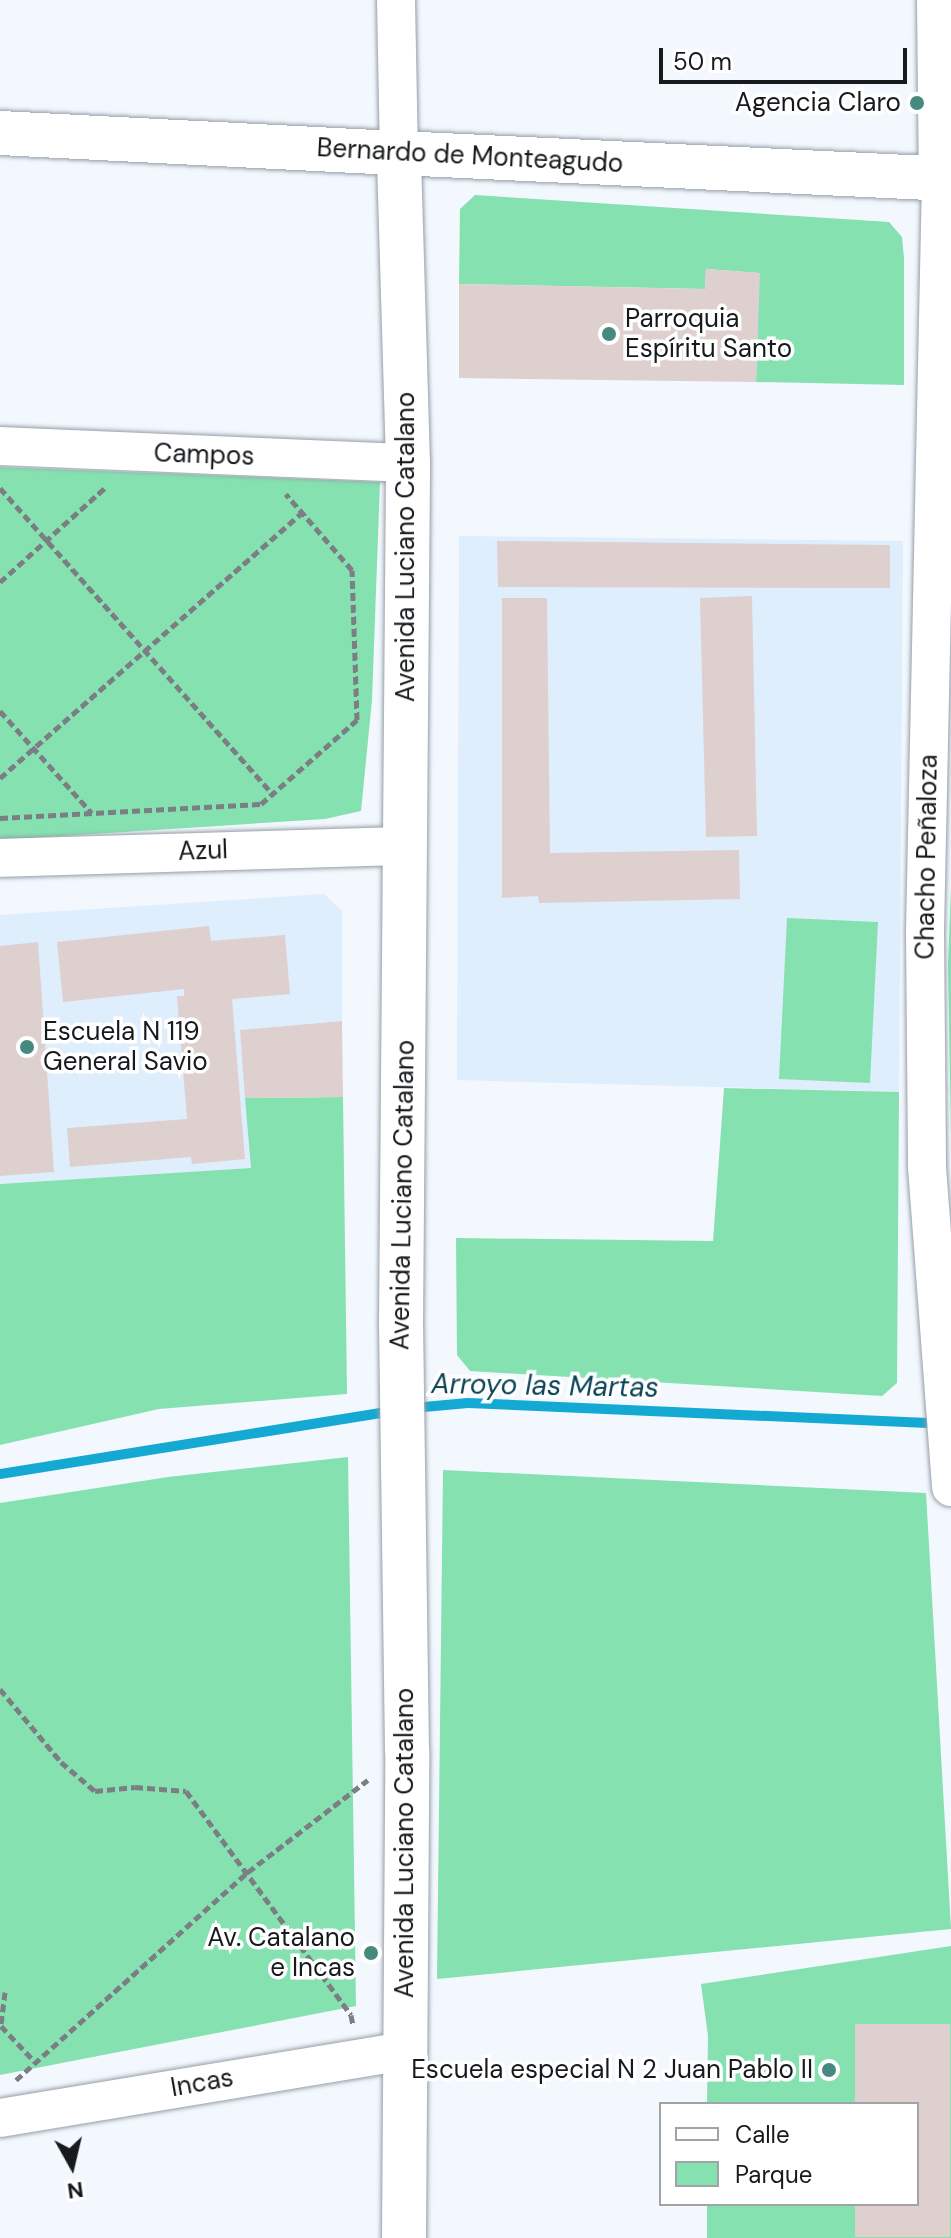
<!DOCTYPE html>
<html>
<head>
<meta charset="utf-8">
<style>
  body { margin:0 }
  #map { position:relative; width:951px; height:2238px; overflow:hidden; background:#f2f8fe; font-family:"DM Sans",sans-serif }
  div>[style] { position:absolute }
  .built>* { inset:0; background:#deeefd }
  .green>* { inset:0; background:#86e1b1 }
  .stream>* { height:10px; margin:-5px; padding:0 5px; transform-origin:5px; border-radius:5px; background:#14a9d2 }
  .building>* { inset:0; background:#ded0ce }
  .path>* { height:5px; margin-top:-2.5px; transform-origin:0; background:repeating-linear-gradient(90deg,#7b7f83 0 8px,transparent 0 12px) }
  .roads { filter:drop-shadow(0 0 2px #969ea7) drop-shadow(0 0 2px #969ea7) }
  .minor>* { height:38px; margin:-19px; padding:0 19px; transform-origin:19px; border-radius:19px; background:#fff }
  .tertiary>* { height:44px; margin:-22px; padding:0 22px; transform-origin:22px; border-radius:22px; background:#fff }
  .secondary>* { height:44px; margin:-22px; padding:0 22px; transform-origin:22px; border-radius:22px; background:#fff }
  .dots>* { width:22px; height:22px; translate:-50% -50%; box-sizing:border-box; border:4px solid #fff; border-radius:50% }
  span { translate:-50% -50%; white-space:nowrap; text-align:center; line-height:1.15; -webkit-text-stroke:7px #fff; paint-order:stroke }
  .poi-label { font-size:26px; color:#171a1d }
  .right { translate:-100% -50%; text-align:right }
  .left { translate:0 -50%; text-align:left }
  .street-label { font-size:26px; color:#171a1d }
  .water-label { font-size:28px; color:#0d4556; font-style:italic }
  .legend { position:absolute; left:659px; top:2102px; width:260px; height:104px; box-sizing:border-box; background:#fff; border:2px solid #a2a3a5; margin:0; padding:10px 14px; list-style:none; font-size:24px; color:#171a1d }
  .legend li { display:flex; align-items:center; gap:16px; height:40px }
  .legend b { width:40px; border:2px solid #a2a3a5 }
  .north { position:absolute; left:32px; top:2126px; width:80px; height:80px; -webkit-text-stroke:6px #fff; paint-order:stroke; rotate:172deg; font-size:22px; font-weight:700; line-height:32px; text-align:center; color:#171a1d }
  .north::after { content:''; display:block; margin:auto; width:28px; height:36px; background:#171a1d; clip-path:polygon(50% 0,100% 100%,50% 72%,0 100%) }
  .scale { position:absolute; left:659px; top:48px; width:248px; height:36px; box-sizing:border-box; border:4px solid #171a1d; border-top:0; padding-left:10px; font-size:24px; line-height:28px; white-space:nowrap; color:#171a1d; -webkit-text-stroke:6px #fff; paint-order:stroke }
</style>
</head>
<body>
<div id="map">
  <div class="built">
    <div style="clip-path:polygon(459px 536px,903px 541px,899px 1092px,457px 1080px)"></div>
    <div style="clip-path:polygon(324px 894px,342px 911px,342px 1021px,240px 1030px,252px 1168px,0 1184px,0 915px)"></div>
  </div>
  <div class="green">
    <div style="clip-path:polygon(475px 195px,889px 222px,902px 237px,904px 258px,904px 385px,756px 382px,759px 273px,706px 269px,705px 289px,459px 284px,460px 209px)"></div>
    <div style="clip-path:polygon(0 467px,380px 482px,372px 700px,361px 811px,325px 819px,0 840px)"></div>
    <div style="clip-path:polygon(951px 887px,951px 1135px,948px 964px)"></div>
    <div style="clip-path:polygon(787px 918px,878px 922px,870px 1083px,779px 1079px)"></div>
    <div style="clip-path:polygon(724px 1088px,899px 1092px,897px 1383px,882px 1396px,470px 1371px,457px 1355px,456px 1238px,713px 1241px)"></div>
    <div style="clip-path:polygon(343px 1097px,347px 1394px,159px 1409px,0 1445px,0 1184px,251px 1168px,245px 1098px)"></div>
    <div style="clip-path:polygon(348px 1457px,356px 2006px,0 2075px,0 1503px,168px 1477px)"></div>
    <div style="clip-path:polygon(443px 1470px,926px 1493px,951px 1929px,437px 1979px)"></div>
    <div style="clip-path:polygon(951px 1946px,951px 2238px,707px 2238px,707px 2204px,917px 2204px,917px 2104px,707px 2104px,708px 2036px,701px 1984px)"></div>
  </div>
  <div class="stream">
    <div style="left:413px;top:1408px;width:55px;rotate:-5.2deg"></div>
    <div style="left:468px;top:1403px;width:472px;rotate:2.5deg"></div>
    <div style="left:0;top:1474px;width:398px;rotate:-9.1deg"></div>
  </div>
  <div class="building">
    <div style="clip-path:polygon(706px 269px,760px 273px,756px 382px,459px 378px,459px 284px,705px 289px)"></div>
    <div style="clip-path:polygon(497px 541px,890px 545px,890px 588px,498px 587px)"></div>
    <div style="clip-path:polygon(752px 596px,757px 836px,706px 837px,700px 598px)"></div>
    <div style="clip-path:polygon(502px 598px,547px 598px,550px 853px,739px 850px,740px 899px,539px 903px,538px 896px,502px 898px)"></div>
    <div style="clip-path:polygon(209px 926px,211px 941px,285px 935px,290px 994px,232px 999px,245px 1159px,192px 1164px,191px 1157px,70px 1167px,67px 1128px,187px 1119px,177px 996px,184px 996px,184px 989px,63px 1002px,57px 942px)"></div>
    <div style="clip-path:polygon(38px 942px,54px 1172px,0 1176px,0 946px)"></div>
    <div style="clip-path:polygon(342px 1021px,343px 1097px,245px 1098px,240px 1030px)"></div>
    <div style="clip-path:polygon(855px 2024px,950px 2024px,950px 2237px,855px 2237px,855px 2204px,917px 2204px,917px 2104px,855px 2104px)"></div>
  </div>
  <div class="path">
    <div style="left:0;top:488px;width:410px;rotate:48.3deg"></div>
    <div style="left:0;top:582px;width:142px;rotate:-41.9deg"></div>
    <div style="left:0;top:711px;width:137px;rotate:48deg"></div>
    <div style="left:0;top:778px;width:400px;rotate:-41.3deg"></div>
    <div style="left:0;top:818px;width:261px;rotate:-3.1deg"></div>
    <div style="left:261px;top:804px;width:128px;rotate:-41.2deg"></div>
    <div style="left:357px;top:720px;width:150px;rotate:-91.9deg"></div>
    <div style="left:352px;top:570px;width:101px;rotate:-131deg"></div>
    <div style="left:0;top:1689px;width:95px;rotate:50.1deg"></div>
    <div style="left:61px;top:1762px;width:45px;rotate:40.5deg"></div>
    <div style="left:95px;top:1791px;width:40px;rotate:-5.7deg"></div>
    <div style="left:135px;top:1787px;width:51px;rotate:4.5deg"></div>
    <div style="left:186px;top:1791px;width:278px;rotate:53.6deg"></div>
    <div style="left:351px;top:2015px;width:10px;rotate:79deg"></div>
    <div style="left:5px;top:1992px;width:34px;rotate:97deg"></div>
    <div style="left:1px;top:2026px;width:50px;rotate:46.6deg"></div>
    <div style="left:16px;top:2080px;width:312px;rotate:-41.9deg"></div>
    <div style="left:248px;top:1872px;width:151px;rotate:-37.5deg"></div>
  </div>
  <div class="roads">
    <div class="minor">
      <div style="left:396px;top:0;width:153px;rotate:88.9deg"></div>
      <div style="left:941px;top:179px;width:753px;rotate:91.22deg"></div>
      <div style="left:925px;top:932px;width:235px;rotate:89.5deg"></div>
      <div style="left:927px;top:1167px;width:321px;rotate:85.7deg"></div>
      <div style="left:0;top:446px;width:408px;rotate:2.4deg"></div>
      <div style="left:0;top:858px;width:407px;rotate:-1.7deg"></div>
      <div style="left:0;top:2118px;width:411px;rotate:-9.4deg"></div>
    </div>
    <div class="tertiary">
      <div style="left:0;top:133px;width:400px;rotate:2.9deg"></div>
    </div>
    <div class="secondary">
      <div style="left:939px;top:0;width:179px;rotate:89.4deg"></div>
      <div style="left:404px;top:2238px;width:487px;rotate:-89.6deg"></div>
      <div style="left:407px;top:1751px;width:426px;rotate:-90.8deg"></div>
      <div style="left:401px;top:1325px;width:862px;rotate:-89.53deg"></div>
      <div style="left:408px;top:463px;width:310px;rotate:-91.7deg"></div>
      <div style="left:399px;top:153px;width:553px;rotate:2.7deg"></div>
    </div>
  </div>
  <div class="dots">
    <div style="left:917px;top:103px;background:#45897f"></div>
    <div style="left:609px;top:334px;background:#45897f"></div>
    <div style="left:27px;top:1047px;background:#45897f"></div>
    <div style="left:371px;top:1953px;background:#45897f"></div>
    <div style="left:829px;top:2070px;background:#45897f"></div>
  </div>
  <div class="poi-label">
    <span class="right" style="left:901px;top:103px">Agencia Claro</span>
    <span class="left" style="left:625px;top:334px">Parroquia<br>Espíritu Santo</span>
    <span class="left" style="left:43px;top:1047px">Escuela N 119<br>General Savio</span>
    <span class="right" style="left:355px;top:1953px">Av. Catalano<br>e Incas</span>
    <span class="right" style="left:813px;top:2070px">Escuela especial N 2 Juan Pablo II</span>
  </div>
  <div class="street-label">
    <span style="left:470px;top:156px;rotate:3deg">Bernardo de Monteagudo</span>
    <span style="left:204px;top:455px;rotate:2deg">Campos</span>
    <span style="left:406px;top:547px;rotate:-90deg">Avenida Luciano Catalano</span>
    <span style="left:203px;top:851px;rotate:-2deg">Azul</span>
    <span style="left:927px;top:857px;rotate:-89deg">Chacho Peñaloza</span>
    <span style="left:403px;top:1195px;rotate:-89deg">Avenida Luciano Catalano</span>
    <span style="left:405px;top:1843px;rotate:-90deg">Avenida Luciano Catalano</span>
    <span style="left:202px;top:2083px;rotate:-10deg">Incas</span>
  </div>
  <div class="water-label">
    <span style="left:545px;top:1386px;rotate:1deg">Arroyo las Martas</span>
  </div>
  <ul class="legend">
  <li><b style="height:10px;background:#fff"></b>Calle</li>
  <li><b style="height:22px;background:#86e1b1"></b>Parque</li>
  </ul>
  <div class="north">N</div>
  <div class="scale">50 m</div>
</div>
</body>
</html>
